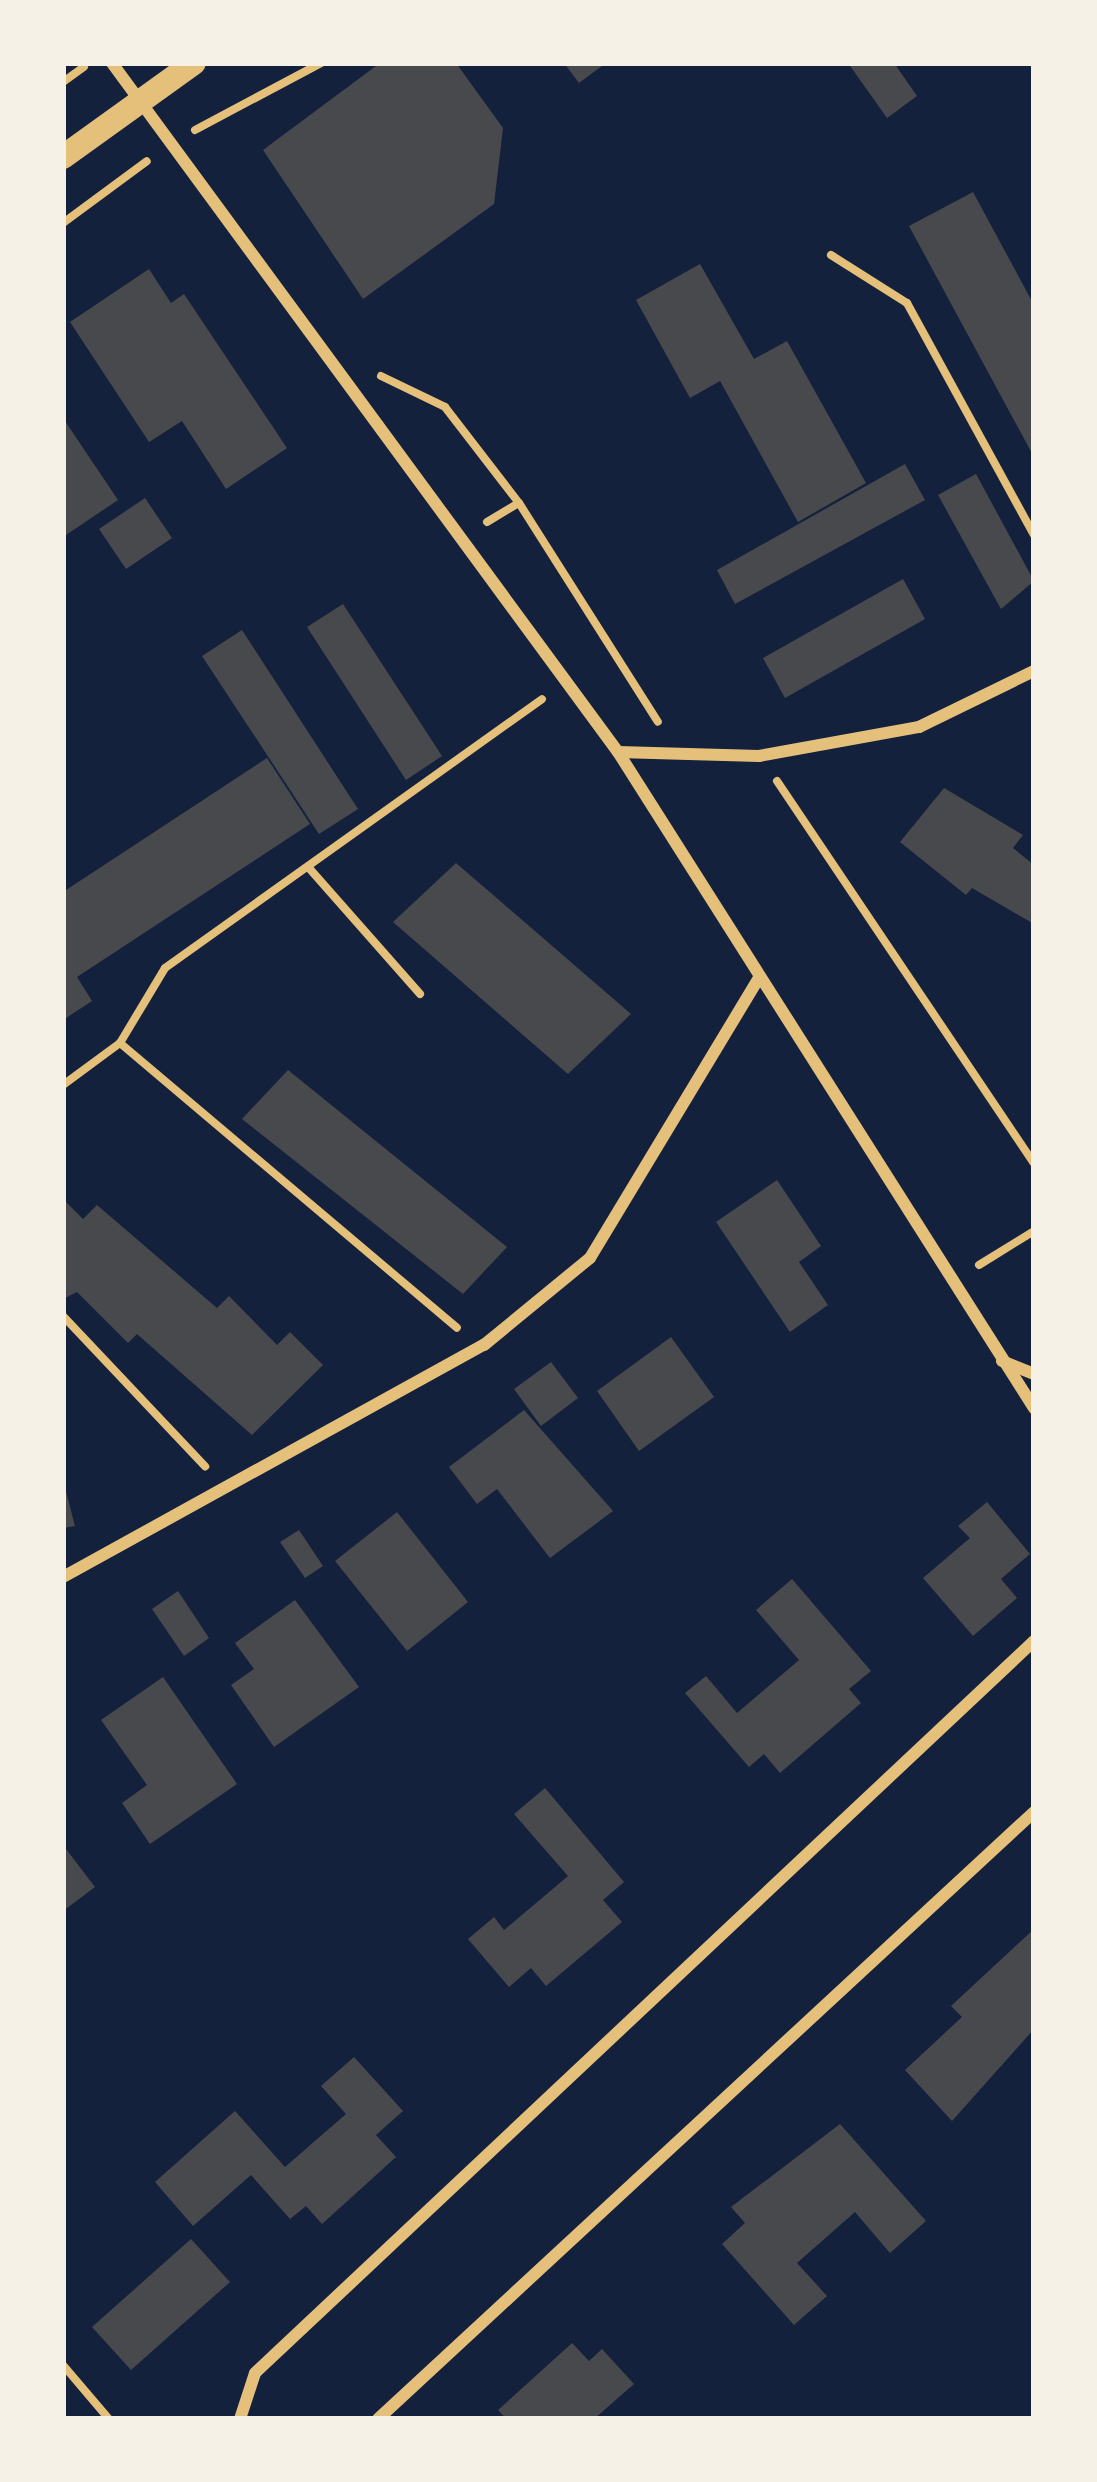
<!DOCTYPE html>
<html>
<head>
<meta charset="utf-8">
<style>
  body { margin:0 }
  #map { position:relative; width:1097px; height:2482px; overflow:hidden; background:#14213d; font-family:Ubuntu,sans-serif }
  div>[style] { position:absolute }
  .building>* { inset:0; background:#48494c }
  .path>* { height:8px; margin:-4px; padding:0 4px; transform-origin:4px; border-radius:4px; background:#e5c07b }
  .minor>* { height:12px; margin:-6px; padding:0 6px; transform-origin:6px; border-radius:6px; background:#e5c07b }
  .secondary>* { height:24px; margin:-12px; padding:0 12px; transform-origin:12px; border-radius:12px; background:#e5c07b }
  span { translate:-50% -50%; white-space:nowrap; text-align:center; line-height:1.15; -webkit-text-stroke:9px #f6f1e7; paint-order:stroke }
  .frame { position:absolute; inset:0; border:66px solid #f6f1e7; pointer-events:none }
</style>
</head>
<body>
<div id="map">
  <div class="building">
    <div style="clip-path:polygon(380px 63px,456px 63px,503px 128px,494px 204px,363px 299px,263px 150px)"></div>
    <div style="clip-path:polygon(564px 63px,606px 63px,579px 83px)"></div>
    <div style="clip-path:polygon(848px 63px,894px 63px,917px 96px,887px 118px)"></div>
    <div style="clip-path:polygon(973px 192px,1034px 305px,1034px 457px,909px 226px)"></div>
    <div style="clip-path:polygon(700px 264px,754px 359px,787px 341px,866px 483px,798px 522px,720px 381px,690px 398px,636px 300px)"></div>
    <div style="clip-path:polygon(149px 269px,171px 303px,184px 294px,287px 448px,226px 489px,182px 421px,149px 442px,70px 322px)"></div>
    <div style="clip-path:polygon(63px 418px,118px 500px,63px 537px)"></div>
    <div style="clip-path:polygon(905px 464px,925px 500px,735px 604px,717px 570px)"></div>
    <div style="clip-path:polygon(976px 474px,1034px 581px,1001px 609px,938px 495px)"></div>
    <div style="clip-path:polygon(145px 498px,172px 538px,126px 569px,99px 529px)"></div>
    <div style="clip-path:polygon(903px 579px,925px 619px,785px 698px,763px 658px)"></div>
    <div style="clip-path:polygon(343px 604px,442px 756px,406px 780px,307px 627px)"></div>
    <div style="clip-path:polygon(242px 630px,358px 809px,319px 834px,202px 656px)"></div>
    <div style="clip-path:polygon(267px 758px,310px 824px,77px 977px,92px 1001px,63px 1020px,63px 892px)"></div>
    <div style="clip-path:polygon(944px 788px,1023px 835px,1013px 848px,1034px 865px,1034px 924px,972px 888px,966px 895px,900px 842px)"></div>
    <div style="clip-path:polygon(456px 863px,631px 1014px,568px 1074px,393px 922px)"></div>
    <div style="clip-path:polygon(288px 1070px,507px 1247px,463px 1294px,242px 1119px)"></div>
    <div style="clip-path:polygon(777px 1180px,821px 1246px,799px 1262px,828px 1305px,790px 1332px,716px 1222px)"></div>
    <div style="clip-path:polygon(63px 1199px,83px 1219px,97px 1205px,217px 1308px,229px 1296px,277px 1345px,290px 1332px,323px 1365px,252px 1435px,137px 1334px,128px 1343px,77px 1292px,63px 1299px)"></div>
    <div style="clip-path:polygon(671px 1337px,714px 1397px,639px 1451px,597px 1391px)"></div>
    <div style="clip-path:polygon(551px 1362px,578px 1398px,541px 1426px,514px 1389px)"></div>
    <div style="clip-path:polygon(524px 1410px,613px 1511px,550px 1558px,497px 1489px,477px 1504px,449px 1467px)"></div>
    <div style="clip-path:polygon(63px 1480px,75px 1526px,63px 1528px)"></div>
    <div style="clip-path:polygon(987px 1502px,1030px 1554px,1001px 1579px,1017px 1598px,973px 1636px,923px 1578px,970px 1538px,958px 1526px)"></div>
    <div style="clip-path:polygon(397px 1512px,468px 1602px,407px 1651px,335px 1561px)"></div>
    <div style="clip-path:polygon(299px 1530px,323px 1566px,305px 1578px,280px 1542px)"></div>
    <div style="clip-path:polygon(792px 1579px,871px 1671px,849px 1689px,861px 1703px,780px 1773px,764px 1754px,749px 1767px,685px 1693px,706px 1676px,737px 1713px,799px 1660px,756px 1610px)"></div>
    <div style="clip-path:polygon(178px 1591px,209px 1638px,184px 1656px,152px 1609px)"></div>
    <div style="clip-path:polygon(295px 1600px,359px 1687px,274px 1747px,231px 1685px,254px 1669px,235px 1643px)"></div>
    <div style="clip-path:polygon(163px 1677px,237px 1784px,150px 1844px,122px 1803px,147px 1785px,101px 1720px)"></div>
    <div style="clip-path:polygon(545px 1788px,624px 1882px,603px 1900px,622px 1922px,546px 1986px,531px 1968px,509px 1987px,468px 1939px,494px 1917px,504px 1930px,568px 1876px,514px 1814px)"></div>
    <div style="clip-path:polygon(63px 1845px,95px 1887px,63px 1911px)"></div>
    <div style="clip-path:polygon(1034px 1929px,1034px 2029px,952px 2121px,905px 2070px,962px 2017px,951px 2006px)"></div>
    <div style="clip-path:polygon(354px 2057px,403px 2111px,376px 2135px,396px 2157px,322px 2224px,306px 2206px,290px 2219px,251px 2175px,193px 2226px,155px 2182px,235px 2111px,285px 2167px,346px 2114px,321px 2086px)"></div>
    <div style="clip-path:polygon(840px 2124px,926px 2221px,890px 2253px,855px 2212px,797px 2263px,827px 2296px,794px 2325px,722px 2244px,745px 2223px,731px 2207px)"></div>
    <div style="clip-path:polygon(191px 2239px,230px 2282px,131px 2370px,92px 2327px)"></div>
    <div style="clip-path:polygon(572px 2343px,589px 2361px,602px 2349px,634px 2384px,594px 2419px,506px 2419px,498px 2410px)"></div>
  </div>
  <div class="path">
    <div style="left:63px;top:82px;width:26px;rotate:-36deg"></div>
    <div style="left:195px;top:130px;width:143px;rotate:-28deg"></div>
    <div style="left:63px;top:223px;width:104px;rotate:-36.4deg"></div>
    <div style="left:831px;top:255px;width:90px;rotate:32.3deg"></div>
    <div style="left:907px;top:303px;width:264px;rotate:61.3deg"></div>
    <div style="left:381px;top:376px;width:71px;rotate:25.8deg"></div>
    <div style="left:445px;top:407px;width:121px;rotate:52.4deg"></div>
    <div style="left:487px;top:522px;width:37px;rotate:-31deg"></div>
    <div style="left:519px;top:503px;width:259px;rotate:57.6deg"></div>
    <div style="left:777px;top:781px;width:460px;rotate:56.1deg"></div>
    <div style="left:309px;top:868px;width:168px;rotate:48.6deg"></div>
    <div style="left:120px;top:1043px;width:441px;rotate:40.2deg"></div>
    <div style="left:63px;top:1085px;width:71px;rotate:-36.4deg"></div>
    <div style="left:120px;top:1043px;width:87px;rotate:-59deg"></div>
    <div style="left:165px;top:968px;width:463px;rotate:-35.5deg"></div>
    <div style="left:979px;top:1265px;width:65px;rotate:-31.7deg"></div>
    <div style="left:63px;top:1316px;width:207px;rotate:46.6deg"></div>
    <div style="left:63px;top:2365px;width:71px;rotate:49.6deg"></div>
  </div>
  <div class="minor">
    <div style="left:112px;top:63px;width:855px;rotate:53.71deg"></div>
    <div style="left:618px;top:752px;width:777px;rotate:57.62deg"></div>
    <div style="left:618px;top:752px;width:141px;rotate:1.6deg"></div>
    <div style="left:759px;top:756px;width:163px;rotate:-10.3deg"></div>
    <div style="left:919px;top:727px;width:128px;rotate:-26deg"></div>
    <div style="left:1002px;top:1361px;width:35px;rotate:22deg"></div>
    <div style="left:63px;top:1577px;width:481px;rotate:-28.9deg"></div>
    <div style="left:484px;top:1345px;width:137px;rotate:-39.4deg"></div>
    <div style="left:590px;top:1258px;width:325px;rotate:-58.9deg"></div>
    <div style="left:240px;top:2419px;width:48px;rotate:-71.9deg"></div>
    <div style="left:255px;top:2373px;width:1069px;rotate:-43.22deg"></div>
    <div style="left:378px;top:2419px;width:894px;rotate:-42.78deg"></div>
  </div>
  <div class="secondary">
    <div style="left:63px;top:157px;width:161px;rotate:-35.7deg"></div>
  </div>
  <div class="frame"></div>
</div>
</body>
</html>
